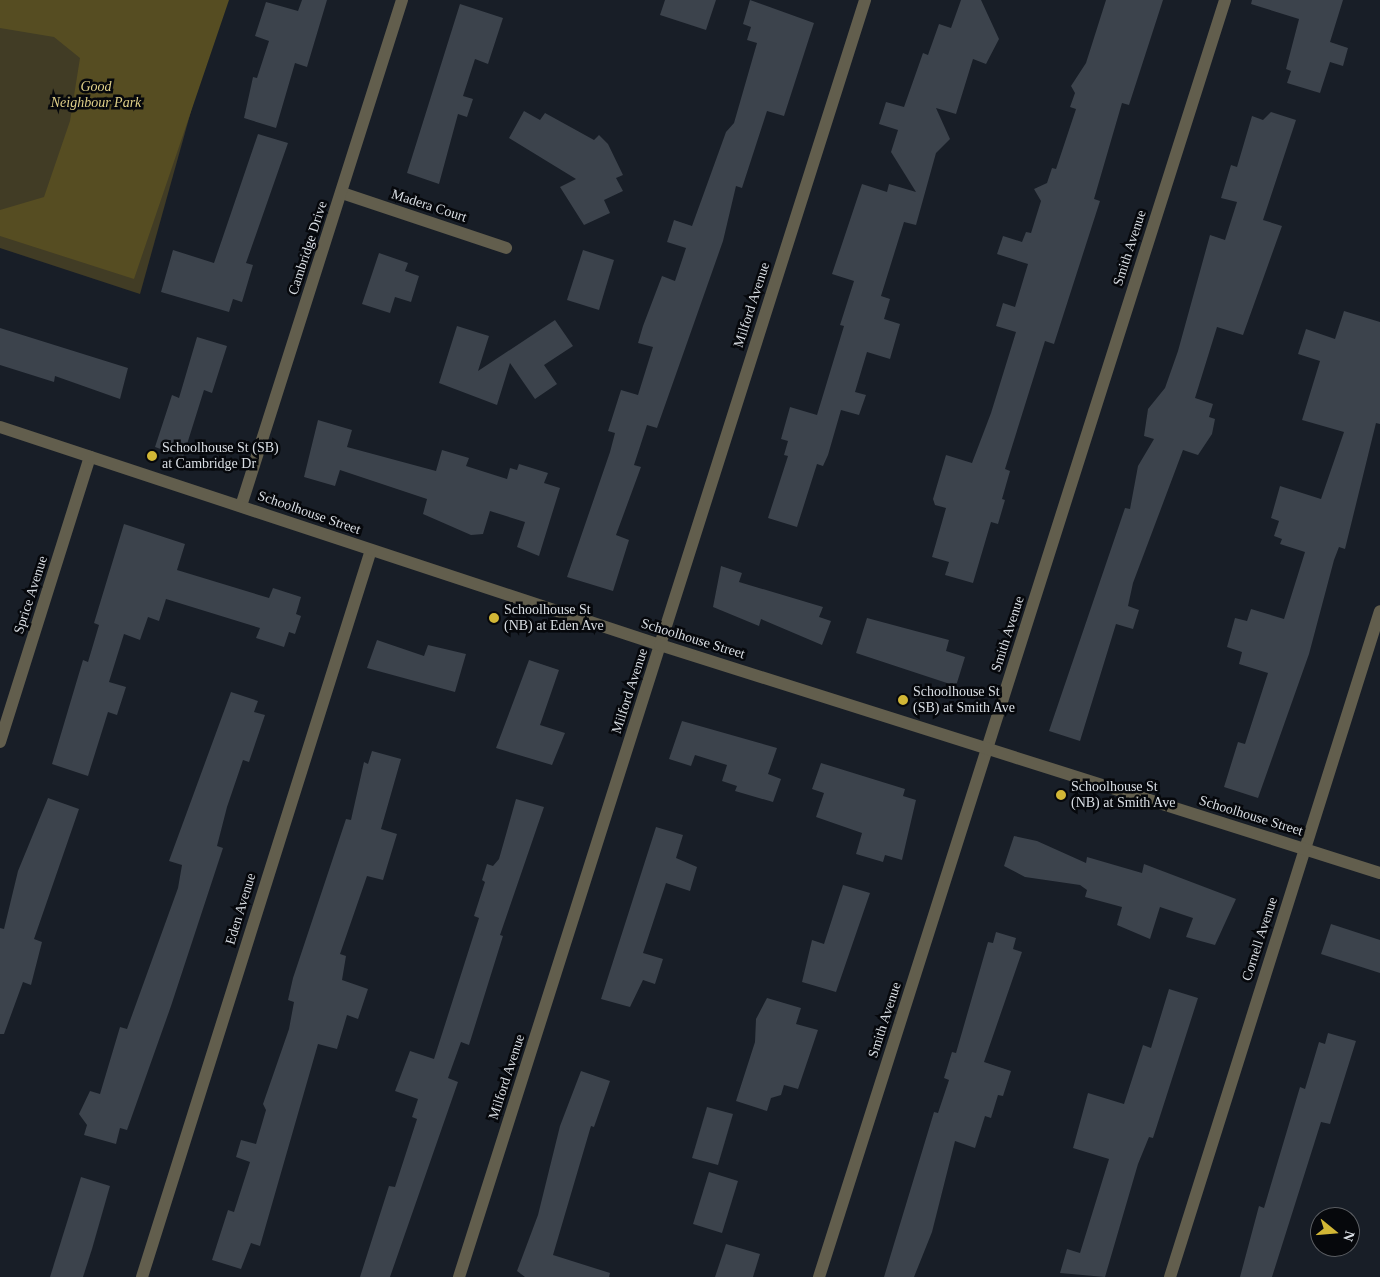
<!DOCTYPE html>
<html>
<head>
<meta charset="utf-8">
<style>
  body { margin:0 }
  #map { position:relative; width:1380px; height:1277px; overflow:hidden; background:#181e27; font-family:"Times New Roman",serif }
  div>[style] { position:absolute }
  .green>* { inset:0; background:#413c25 }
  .forest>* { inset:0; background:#564d22 }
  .building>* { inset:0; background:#3c434c }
  .minor>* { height:12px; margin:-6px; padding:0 6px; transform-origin:6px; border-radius:6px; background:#625e4d }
  .tertiary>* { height:12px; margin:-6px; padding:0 6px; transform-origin:6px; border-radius:6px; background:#625e4d }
  .dots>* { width:14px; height:14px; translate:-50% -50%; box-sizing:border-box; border:2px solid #06080c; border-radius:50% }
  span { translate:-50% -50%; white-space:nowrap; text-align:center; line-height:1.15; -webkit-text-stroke:5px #06080c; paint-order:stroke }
  .park-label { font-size:14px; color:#dfcf88; font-style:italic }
  .street-label { font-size:14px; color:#dadfe5 }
  .poi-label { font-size:14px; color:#dadfe5 }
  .left { translate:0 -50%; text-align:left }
  .north { position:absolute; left:1310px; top:1207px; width:50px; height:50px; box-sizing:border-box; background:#06080c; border:1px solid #5b5e63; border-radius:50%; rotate:107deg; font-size:14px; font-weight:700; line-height:20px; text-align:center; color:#dadfe5 }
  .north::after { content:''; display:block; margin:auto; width:18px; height:22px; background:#d2b736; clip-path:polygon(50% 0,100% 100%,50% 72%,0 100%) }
</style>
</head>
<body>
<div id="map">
  <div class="green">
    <div style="clip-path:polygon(0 0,222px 0,140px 294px,0 248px)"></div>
  </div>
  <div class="forest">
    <div style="clip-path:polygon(0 0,229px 0,134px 279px,0 236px,0 210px,44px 197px,70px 121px,80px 58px,54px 37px,0 28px)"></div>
  </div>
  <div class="building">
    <div style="clip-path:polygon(302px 0,327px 0,307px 67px,295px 63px,276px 128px,244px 118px,253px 77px,257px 78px,269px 41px,255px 36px,266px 2px,298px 11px)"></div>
    <div style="clip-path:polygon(665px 0,716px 0,706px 30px,660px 15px)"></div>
    <div style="clip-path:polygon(750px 0,814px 23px,784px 116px,767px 111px,742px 188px,736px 186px,723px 241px,657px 428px,647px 425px,634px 465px,641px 467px,616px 535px,629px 540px,613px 591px,567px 577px,610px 452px,615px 433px,608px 431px,621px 390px,638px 395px,653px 347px,638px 343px,643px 326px,662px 276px,675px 281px,686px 248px,667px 242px,674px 220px,692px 226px,726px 132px,734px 123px,757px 43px,747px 40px,751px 27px,743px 24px)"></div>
    <div style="clip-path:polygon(961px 0,981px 0,999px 39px,986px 64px,973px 59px,956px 114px,936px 108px,950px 139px,936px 153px,916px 225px,904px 222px,881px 296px,890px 299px,884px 319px,900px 324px,890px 359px,867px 352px,855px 392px,866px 395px,859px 415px,841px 410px,828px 455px,823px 466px,817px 464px,797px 527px,768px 518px,788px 456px,784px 455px,788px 441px,781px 439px,790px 407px,817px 415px,844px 326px,840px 325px,854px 281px,832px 274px,862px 184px,887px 192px,889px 184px,916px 192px,891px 152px,898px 130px,879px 124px,886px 102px,904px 107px,923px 53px,928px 55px,939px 24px,951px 28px)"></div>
    <div style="clip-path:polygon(1106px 0,1163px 0,1129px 105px,1122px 103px,1094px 199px,1100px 201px,1054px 344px,1045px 341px,1005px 469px,1010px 471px,1002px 499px,1005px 500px,998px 524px,991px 522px,973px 583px,945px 575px,949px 562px,932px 557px,946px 508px,935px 505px,933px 499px,946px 455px,972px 463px,991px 413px,1016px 332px,996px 326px,1003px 303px,1015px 307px,1028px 264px,997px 254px,1003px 236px,1022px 242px,1026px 232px,1031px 233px,1041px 201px,1034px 189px,1047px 183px,1052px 168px,1056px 169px,1076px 109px,1070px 107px,1075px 93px,1071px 86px,1086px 63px)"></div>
    <div style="clip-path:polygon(1252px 0,1343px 0,1330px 42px,1348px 48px,1343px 66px,1330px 62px,1320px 93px,1287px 83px,1291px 71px,1286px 69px,1299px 19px,1251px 4px)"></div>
    <div style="clip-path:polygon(460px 4px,503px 18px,488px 64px,475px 59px,463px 96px,473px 99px,467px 117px,458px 114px,439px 184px,407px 173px)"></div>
    <div style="clip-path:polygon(524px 111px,540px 120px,545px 113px,594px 140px,599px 135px,608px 144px,623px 175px,616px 178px,623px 191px,604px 200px,610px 213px,584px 225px,560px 187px,576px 179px,509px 138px)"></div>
    <div style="clip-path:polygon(1271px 112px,1296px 120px,1263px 220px,1282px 226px,1243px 335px,1217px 327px,1195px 398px,1213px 404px,1209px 417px,1215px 419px,1212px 434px,1198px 455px,1183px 450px,1133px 583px,1128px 606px,1139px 610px,1133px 629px,1116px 624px,1080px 741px,1049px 731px,1125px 508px,1130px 509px,1138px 466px,1154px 439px,1144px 436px,1148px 409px,1165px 388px,1178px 351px,1210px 235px,1225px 240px,1237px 202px,1221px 198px,1231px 165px,1237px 167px,1252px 116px,1263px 120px)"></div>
    <div style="clip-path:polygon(258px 134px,288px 143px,246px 263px,253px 265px,242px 302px,233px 299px,229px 312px,161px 292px,173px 250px,214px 263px)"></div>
    <div style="clip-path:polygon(583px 250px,614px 260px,599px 310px,567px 300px)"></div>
    <div style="clip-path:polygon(379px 253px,408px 263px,405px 271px,419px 276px,411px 302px,395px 297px,390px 313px,362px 304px)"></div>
    <div style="clip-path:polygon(1344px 311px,1380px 322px,1380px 424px,1376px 423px,1345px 549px,1339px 547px,1334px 560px,1309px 654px,1258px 798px,1224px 787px,1238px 742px,1245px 744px,1268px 673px,1239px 664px,1242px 652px,1227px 647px,1235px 618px,1247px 621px,1251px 609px,1284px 619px,1305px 552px,1280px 544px,1282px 539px,1274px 536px,1279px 521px,1271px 518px,1280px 486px,1321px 499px,1344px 432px,1302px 420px,1320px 361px,1298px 354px,1306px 329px,1335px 339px)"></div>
    <div style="clip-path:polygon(555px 320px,573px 346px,544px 365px,557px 384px,535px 399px,510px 363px,497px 405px,439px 383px,457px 326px,489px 336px,478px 371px)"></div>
    <div style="clip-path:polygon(0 328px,128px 368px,120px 399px,55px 376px,54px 382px,0 365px)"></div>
    <div style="clip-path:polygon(197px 337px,227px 346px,212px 393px,204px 390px,183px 457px,155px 447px,172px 395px,179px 398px)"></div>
    <div style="clip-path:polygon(318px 420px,352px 430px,347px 447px,436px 471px,442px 450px,469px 458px,466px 466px,507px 479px,510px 468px,517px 470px,519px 464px,548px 473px,544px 483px,560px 488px,539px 556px,517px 547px,525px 522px,490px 511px,483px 534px,471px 535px,423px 514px,427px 499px,340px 470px,335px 486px,304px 477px)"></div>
    <div style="clip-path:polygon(124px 524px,185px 544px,177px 570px,269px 598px,273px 588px,301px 597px,296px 614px,301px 616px,295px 634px,289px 632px,284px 647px,256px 638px,260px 628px,166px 599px,159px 621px,148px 617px,140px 640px,124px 634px,109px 682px,126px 687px,117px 715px,108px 712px,88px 776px,52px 764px,83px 660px,88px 662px,99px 625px,94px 623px)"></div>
    <div style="clip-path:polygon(721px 566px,742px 573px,739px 582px,823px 607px,819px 617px,831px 621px,822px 645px,761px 619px,759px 626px,713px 607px)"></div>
    <div style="clip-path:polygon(867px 618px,949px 640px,946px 651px,965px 657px,956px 686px,856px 653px)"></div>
    <div style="clip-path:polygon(377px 640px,424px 656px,428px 645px,466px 654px,455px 692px,367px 668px)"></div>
    <div style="clip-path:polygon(529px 660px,559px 670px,540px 725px,565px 733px,552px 765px,496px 748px)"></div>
    <div style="clip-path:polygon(231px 692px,258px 701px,254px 712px,265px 715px,249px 762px,243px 760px,227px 807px,217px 846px,223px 848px,171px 1006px,127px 1130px,120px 1128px,116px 1144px,84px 1135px,87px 1125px,79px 1114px,90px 1091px,100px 1094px,120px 1027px,127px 1029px,178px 888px,182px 865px,169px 861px)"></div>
    <div style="clip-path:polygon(682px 721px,777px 748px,768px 774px,781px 779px,773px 802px,735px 791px,737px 786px,722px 781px,727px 765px,695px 755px,691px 766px,669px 759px)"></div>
    <div style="clip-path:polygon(372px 751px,401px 759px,381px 829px,397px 834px,383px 880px,367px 876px,340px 954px,346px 956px,342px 980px,368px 989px,358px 1019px,347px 1015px,337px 1049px,318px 1044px,260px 1246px,251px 1243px,241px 1269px,212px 1260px,228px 1210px,234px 1212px,250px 1162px,236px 1157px,241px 1140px,256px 1144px,266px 1110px,263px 1104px,289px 1029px,294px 1002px,288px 1000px,293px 978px,346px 819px,351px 820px,364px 762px,368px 764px)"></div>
    <div style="clip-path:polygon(821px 763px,905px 789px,903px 796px,916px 800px,902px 860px,885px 855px,883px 862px,856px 854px,862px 833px,816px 817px,824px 793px,812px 789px)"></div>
    <div style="clip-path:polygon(48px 798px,79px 809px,34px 939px,42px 942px,31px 985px,23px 982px,4px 1034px,0 1034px,0 928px,4px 929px,18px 871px)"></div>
    <div style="clip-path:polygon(516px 799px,544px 807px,500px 935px,503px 936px,469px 1045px,461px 1042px,448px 1078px,458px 1082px,390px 1277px,360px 1277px,389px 1186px,395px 1187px,417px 1119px,412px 1117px,418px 1099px,395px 1091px,410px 1051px,434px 1059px,479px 918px,474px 916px,485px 882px,482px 880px,487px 864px,493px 866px,499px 859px)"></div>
    <div style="clip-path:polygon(656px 827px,683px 835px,676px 858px,697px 867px,690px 891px,666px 883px,643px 953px,663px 959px,655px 984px,643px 980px,630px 1007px,601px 999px)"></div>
    <div style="clip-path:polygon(1014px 836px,1037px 841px,1086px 863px,1087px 857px,1142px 873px,1144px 864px,1236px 899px,1215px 945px,1186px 937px,1193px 918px,1160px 907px,1150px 939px,1117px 925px,1122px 907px,1085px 897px,1087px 890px,1080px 885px,1025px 877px,1004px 866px)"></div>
    <div style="clip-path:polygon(843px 885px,870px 893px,836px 992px,802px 982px,812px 940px,824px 944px)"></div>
    <div style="clip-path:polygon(1331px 924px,1380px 940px,1380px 973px,1321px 954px)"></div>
    <div style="clip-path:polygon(996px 932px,1016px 938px,1013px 949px,1022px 952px,984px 1062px,1011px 1071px,1003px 1096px,998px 1095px,991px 1118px,985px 1116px,975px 1148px,955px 1141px,932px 1232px,914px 1277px,884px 1277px,934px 1112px,938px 1113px,949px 1080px,944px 1078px,952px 1052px,956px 1053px,988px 942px,993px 943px)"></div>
    <div style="clip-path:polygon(1169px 989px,1198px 998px,1153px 1138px,1149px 1137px,1138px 1164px,1105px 1277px,1060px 1273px,1067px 1249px,1080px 1253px,1109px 1159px,1073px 1148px,1088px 1093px,1124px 1104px,1143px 1045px,1151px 1048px)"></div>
    <div style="clip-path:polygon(767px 998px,801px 1008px,796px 1024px,818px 1030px,798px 1089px,784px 1085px,781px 1095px,771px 1098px,767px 1111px,736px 1101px,755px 1042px,756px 1019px)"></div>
    <div style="clip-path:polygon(1328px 1033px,1356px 1041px,1330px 1124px,1321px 1122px,1272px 1277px,1240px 1277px,1259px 1206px,1264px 1208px,1300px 1087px,1305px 1089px,1319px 1042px,1325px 1044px)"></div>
    <div style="clip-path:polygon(581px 1071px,610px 1081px,594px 1127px,591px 1126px,553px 1255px,610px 1273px,609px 1277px,525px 1277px,517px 1271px,538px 1215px,560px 1126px)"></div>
    <div style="clip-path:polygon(707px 1107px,733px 1114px,718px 1165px,692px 1158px)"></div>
    <div style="clip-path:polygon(709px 1172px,738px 1181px,722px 1233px,693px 1224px)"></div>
    <div style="clip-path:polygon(81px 1177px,110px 1186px,92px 1249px,83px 1277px,50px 1277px)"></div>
    <div style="clip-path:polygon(726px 1244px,760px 1254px,753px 1277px,715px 1277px)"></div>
  </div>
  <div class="minor">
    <div style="left:342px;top:193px;width:173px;rotate:18.5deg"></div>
    <div style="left:241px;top:506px;width:531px;rotate:-72.35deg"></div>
    <div style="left:0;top:742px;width:299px;rotate:-72.5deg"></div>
    <div style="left:142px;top:1277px;width:762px;rotate:-72.52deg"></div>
    <div style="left:459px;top:1277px;width:1340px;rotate:-72.36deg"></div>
    <div style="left:819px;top:1277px;width:1340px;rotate:-72.36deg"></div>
    <div style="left:1170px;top:1277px;width:698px;rotate:-72.5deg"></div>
  </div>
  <div class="tertiary">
    <div style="left:0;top:427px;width:695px;rotate:18.28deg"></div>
    <div style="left:660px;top:645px;width:755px;rotate:17.57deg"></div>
  </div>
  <div class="dots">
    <div style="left:152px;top:456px;background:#d2b736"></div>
    <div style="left:494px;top:618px;background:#d2b736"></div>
    <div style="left:903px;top:700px;background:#d2b736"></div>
    <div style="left:1061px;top:795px;background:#d2b736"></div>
  </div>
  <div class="park-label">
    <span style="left:96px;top:95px">Good<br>Neighbour Park</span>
  </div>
  <div class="street-label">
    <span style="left:429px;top:206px;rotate:18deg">Madera Court</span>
    <span style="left:308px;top:248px;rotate:-72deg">Cambridge Drive</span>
    <span style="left:1130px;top:248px;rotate:-72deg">Smith Avenue</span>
    <span style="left:752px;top:305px;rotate:-72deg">Milford Avenue</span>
    <span style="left:309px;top:513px;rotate:19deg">Schoolhouse Street</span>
    <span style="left:31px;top:595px;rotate:-72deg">Sprice Avenue</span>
    <span style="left:1008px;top:634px;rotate:-72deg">Smith Avenue</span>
    <span style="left:693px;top:639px;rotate:17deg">Schoolhouse Street</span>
    <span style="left:630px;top:691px;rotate:-72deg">Milford Avenue</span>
    <span style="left:1251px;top:816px;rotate:17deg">Schoolhouse Street</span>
    <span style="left:241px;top:909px;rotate:-73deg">Eden Avenue</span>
    <span style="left:1260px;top:939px;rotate:-72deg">Cornell Avenue</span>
    <span style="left:885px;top:1020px;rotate:-72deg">Smith Avenue</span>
    <span style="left:507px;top:1077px;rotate:-72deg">Milford Avenue</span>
  </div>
  <div class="poi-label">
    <span class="left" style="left:162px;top:456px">Schoolhouse St (SB)<br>at Cambridge Dr</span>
    <span class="left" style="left:504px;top:618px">Schoolhouse St<br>(NB) at Eden Ave</span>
    <span class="left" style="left:913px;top:700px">Schoolhouse St<br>(SB) at Smith Ave</span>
    <span class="left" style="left:1071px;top:795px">Schoolhouse St<br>(NB) at Smith Ave</span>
  </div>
  <div class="north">N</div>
</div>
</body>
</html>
